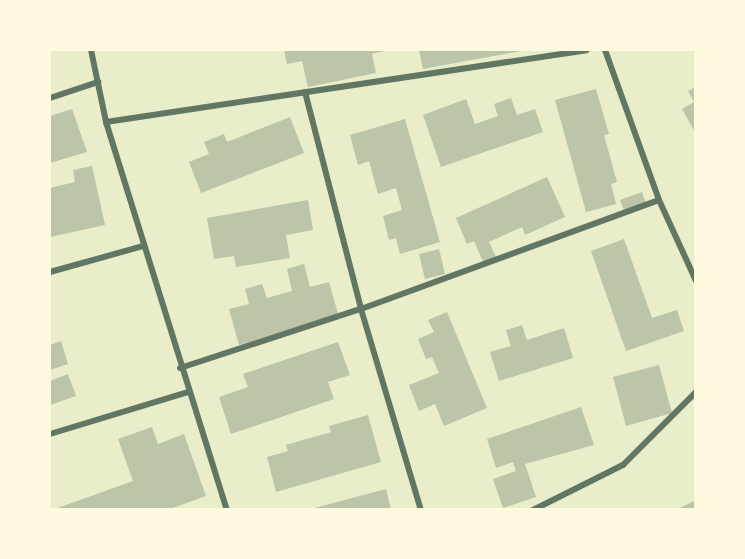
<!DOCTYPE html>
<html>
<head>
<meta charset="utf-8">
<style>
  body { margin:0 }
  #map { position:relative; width:745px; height:559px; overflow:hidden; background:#e9edc9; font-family:"Open Sans",sans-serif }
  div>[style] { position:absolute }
  .building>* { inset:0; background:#bcc5a7 }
  .minor>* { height:6px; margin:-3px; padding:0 3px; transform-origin:3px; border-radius:3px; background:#617663 }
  span { translate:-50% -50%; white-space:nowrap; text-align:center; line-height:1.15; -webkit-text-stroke:6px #fefae0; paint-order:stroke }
  .frame { position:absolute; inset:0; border:51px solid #fefae0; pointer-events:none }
</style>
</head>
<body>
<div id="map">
  <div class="building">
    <div style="clip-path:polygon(284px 50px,389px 50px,372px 54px,376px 73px,308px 87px,302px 61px,287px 64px)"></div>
    <div style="clip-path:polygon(419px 50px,521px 50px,521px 51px,423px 69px)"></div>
    <div style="clip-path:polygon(696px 87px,696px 134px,682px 109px,694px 102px,688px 91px)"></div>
    <div style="clip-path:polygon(596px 89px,609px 134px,604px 135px,617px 182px,611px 184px,616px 204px,586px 212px,555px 100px)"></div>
    <div style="clip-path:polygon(511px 98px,517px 115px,535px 109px,543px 132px,441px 167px,423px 115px,466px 99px,475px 124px,498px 116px,494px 104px)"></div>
    <div style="clip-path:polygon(72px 109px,87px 152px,50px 163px,50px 116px)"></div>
    <div style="clip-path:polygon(290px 117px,304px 153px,201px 193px,189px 162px,209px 154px,204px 142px,224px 134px,227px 142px)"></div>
    <div style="clip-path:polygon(405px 119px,440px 242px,400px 254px,396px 238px,389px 240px,383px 216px,402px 210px,396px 188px,378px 194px,369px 161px,358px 165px,350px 135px)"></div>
    <div style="clip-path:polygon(92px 166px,105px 225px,50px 237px,50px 188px,75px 182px,73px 170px)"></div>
    <div style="clip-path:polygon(547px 177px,565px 217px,525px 235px,522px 227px,489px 242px,497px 259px,484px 264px,474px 241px,467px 244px,456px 218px)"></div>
    <div style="clip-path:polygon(642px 192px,646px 204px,625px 213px,620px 200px)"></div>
    <div style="clip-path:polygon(308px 200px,313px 230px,286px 235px,290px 258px,236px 267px,234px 256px,214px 259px,207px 218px)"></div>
    <div style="clip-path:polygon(624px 239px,652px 318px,677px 310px,684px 331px,626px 351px,591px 251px)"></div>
    <div style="clip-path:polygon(439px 249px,445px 274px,425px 279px,419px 254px)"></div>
    <div style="clip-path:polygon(304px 264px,310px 287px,329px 282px,339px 317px,239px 345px,229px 309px,249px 304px,245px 289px,262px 284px,267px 298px,292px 291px,287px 269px)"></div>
    <div style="clip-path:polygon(447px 312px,487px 408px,444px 426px,435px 404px,419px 411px,409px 385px,439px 373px,432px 357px,426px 359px,418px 339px,434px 332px,428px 320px)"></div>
    <div style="clip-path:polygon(522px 325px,527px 340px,564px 328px,573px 358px,499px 381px,490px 352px,511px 346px,506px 330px)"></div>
    <div style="clip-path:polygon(61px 341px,68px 364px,50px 370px,50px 345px)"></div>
    <div style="clip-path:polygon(338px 342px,350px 375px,328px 382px,334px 399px,231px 434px,219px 397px,248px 387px,243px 374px)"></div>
    <div style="clip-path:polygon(659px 365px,672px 413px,626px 426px,613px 377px)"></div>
    <div style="clip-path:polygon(68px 374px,76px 396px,50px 405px,50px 381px)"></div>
    <div style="clip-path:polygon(581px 407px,594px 445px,525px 464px,536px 497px,503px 508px,493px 479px,516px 471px,513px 462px,496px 468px,487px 439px)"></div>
    <div style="clip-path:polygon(368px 415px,381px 462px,276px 492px,267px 457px,288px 451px,286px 445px,331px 432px,329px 426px)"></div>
    <div style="clip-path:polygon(152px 427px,158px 444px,184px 434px,206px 496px,167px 510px,52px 510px,133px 481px,118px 439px)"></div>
    <div style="clip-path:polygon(386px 489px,391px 510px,311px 510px,311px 509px)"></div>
    <div style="clip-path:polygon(696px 500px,696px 510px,676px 510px)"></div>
  </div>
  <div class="minor">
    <div style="left:91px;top:50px;width:74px;rotate:78.2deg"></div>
    <div style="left:106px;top:122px;width:406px;rotate:72.7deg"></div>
    <div style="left:605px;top:50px;width:159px;rotate:70.2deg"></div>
    <div style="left:659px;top:200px;width:89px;rotate:65.4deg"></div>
    <div style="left:305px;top:92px;width:224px;rotate:75.5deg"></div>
    <div style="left:361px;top:309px;width:210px;rotate:73.4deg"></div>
    <div style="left:50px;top:98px;width:51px;rotate:-18.4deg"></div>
    <div style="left:106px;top:122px;width:486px;rotate:-8.5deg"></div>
    <div style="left:50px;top:272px;width:97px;rotate:-15.6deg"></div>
    <div style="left:180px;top:368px;width:190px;rotate:-18.1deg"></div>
    <div style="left:361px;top:309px;width:317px;rotate:-20.1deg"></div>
    <div style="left:50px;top:434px;width:144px;rotate:-16.9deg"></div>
    <div style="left:533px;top:510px;width:101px;rotate:-26.6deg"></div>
    <div style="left:623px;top:465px;width:103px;rotate:-45deg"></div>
  </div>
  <div class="frame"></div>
</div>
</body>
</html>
